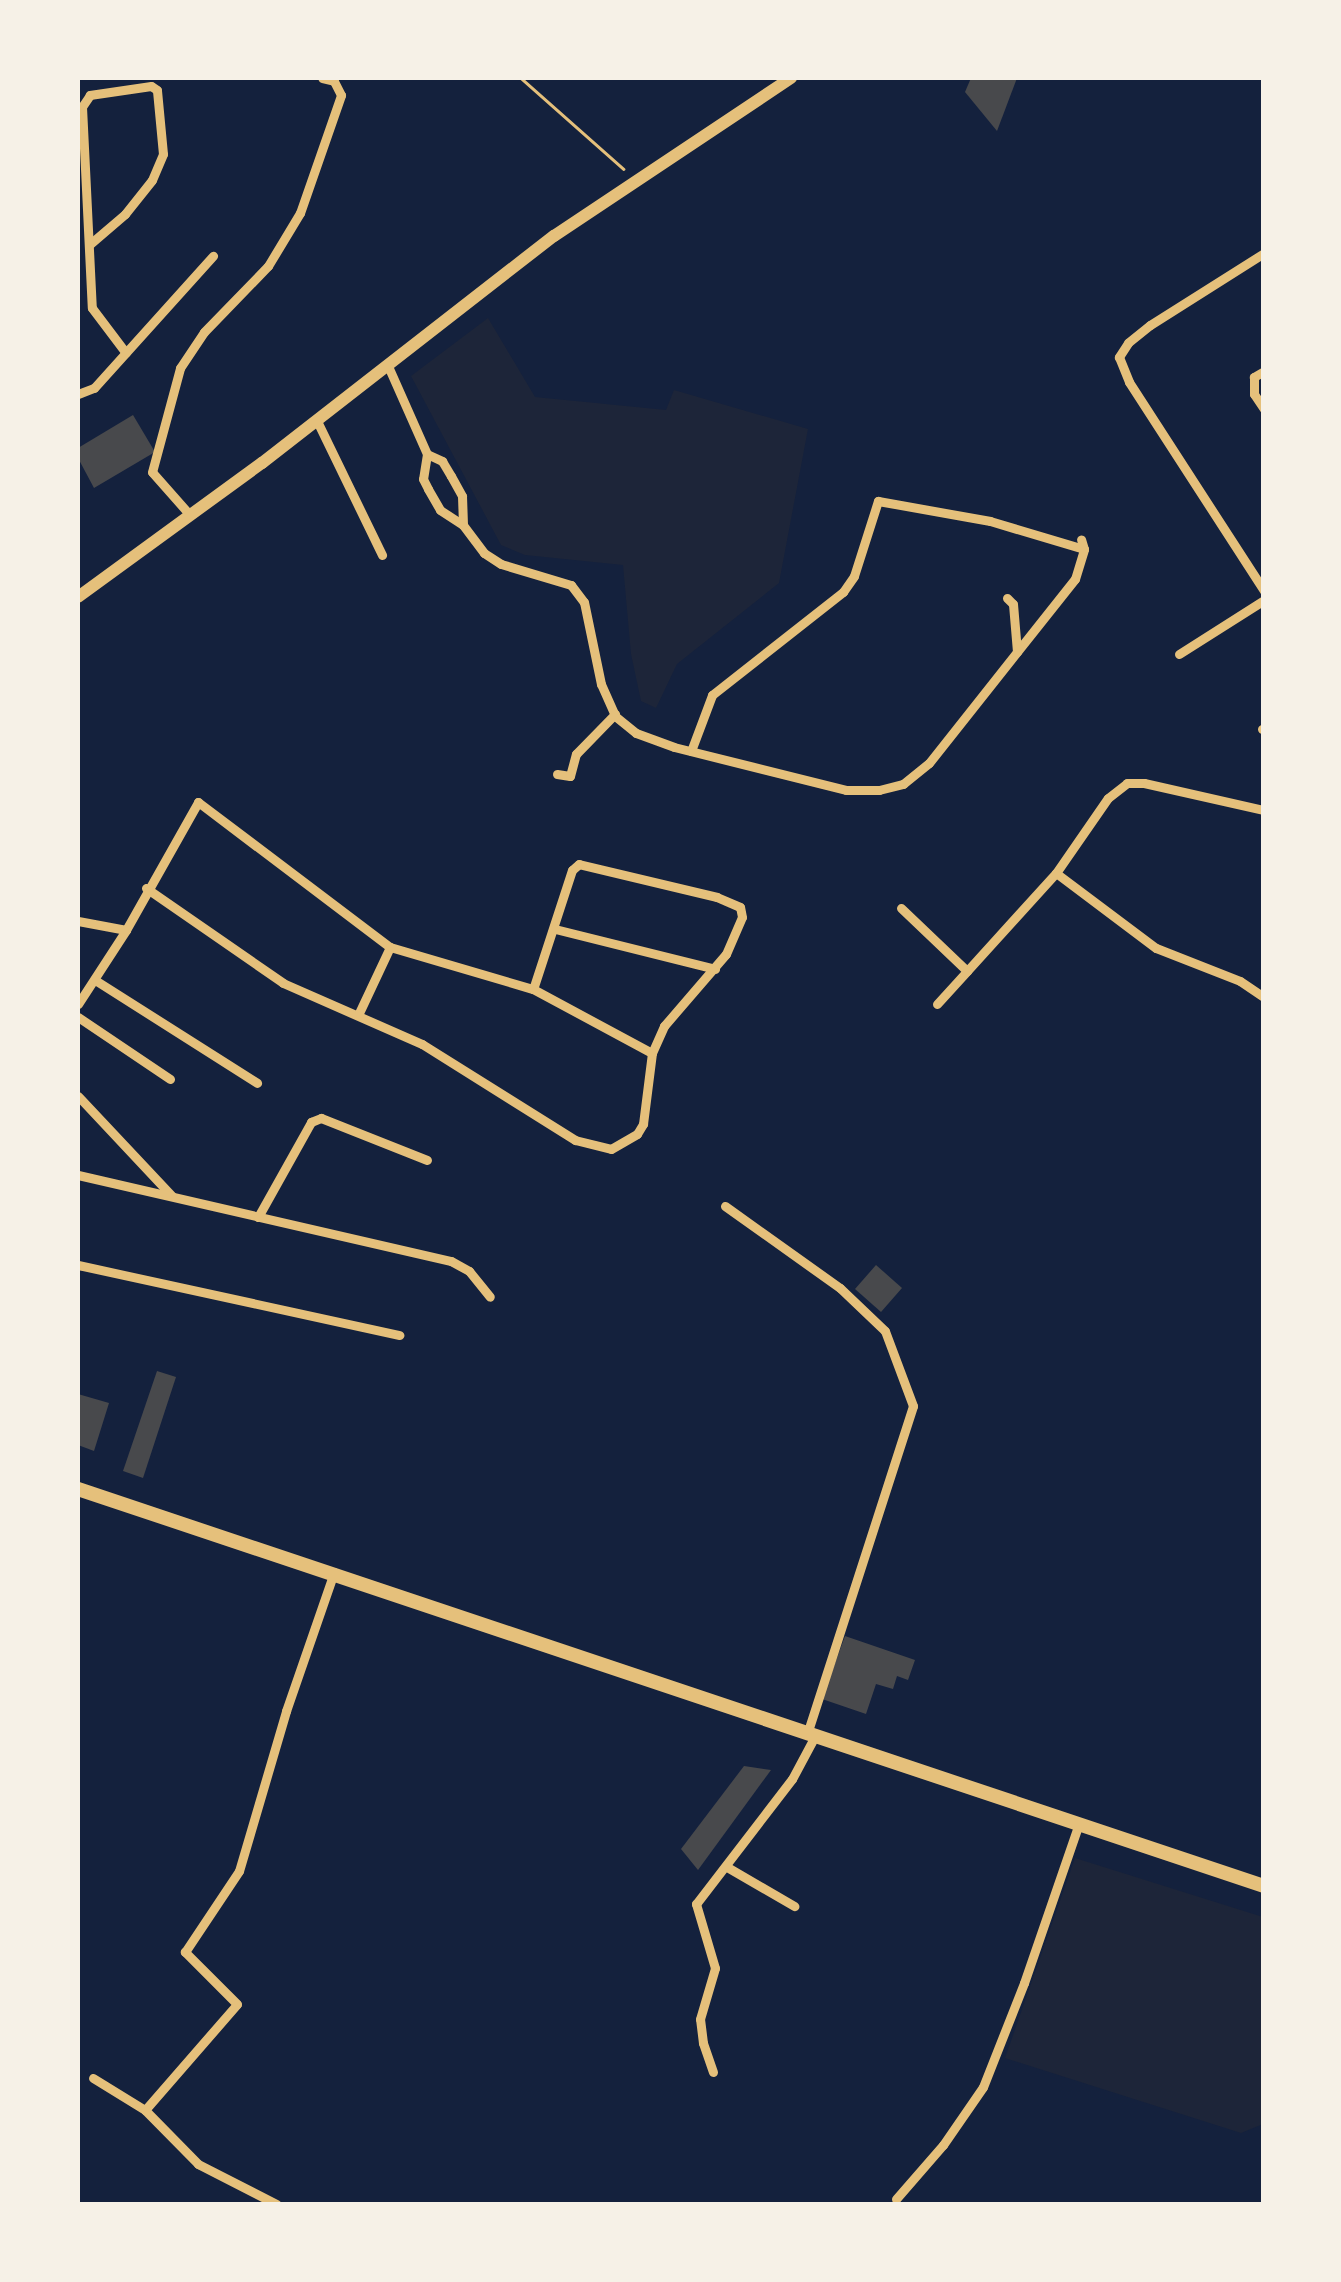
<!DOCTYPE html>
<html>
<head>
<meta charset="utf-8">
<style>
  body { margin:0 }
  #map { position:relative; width:1341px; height:2282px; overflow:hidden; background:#14213d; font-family:Raleway,sans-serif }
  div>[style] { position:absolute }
  .green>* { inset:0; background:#1d2539 }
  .building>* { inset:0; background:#48494c }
  .path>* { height:2.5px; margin:-1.25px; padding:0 1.25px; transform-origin:1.25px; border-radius:1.25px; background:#e5c07b }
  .minor>* { height:9px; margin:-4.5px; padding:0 4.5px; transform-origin:4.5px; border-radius:4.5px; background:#e5c07b }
  .secondary>* { height:12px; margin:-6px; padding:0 6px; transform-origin:6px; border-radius:6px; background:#e5c07b }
  .trunk>* { height:14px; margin:-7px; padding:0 7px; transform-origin:7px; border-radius:7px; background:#e5c07b }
  span { translate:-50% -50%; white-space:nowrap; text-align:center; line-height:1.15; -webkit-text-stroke:8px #f6f1e7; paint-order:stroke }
  .frame { position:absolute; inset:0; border:80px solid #f6f1e7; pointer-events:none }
</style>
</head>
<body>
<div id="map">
  <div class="green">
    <div style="clip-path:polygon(488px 318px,535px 397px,666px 410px,674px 390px,808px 429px,779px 583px,677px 664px,656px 708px,641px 701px,631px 654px,623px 565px,525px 555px,501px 545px,411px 376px)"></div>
    <div style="clip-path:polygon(1075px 1858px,1263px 1917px,1263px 2124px,1241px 2133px,1005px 2058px)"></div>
  </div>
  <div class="building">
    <div style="clip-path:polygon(971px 78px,1017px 78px,997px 131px,965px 92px)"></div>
    <div style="clip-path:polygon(133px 415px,155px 452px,94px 488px,78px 458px,78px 448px)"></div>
    <div style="clip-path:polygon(876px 1265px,902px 1288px,881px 1312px,855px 1289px)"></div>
    <div style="clip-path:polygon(157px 1371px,176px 1377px,143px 1478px,123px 1471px)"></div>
    <div style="clip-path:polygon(78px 1394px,109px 1403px,94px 1451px,78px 1445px)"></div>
    <div style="clip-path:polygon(845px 1636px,915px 1660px,908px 1680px,897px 1676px,893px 1689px,876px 1684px,866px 1714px,822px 1699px)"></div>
    <div style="clip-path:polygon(744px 1766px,771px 1770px,698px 1870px,681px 1849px)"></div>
  </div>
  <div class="path">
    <div style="left:521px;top:78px;width:137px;rotate:41.5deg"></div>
  </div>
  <div class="minor">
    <div style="left:90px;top:244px;width:46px;rotate:-40.6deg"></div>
    <div style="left:125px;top:214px;width:43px;rotate:-51.5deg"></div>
    <div style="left:152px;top:180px;width:28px;rotate:-67deg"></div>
    <div style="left:163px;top:154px;width:64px;rotate:-95.4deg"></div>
    <div style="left:157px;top:90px;width:7px;rotate:-146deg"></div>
    <div style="left:151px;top:86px;width:62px;rotate:171.6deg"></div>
    <div style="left:90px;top:95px;width:14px;rotate:124deg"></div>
    <div style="left:82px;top:107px;width:201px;rotate:87.2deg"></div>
    <div style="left:92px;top:308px;width:56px;rotate:52.9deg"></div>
    <div style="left:1264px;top:253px;width:135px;rotate:147.7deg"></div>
    <div style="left:1150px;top:325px;width:28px;rotate:141deg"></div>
    <div style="left:1128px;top:343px;width:17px;rotate:123deg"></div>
    <div style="left:1119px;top:357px;width:27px;rotate:68deg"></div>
    <div style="left:1129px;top:382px;width:249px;rotate:57.1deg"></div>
    <div style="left:388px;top:366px;width:96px;rotate:66.1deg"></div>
    <div style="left:427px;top:454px;width:25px;rotate:99deg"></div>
    <div style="left:423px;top:479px;width:11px;rotate:63deg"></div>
    <div style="left:428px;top:489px;width:24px;rotate:60deg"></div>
    <div style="left:440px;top:510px;width:27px;rotate:33deg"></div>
    <div style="left:1264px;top:371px;width:12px;rotate:149deg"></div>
    <div style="left:1254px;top:377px;width:17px;rotate:90deg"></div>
    <div style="left:1254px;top:394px;width:18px;rotate:56deg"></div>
    <div style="left:78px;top:394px;width:17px;rotate:-21deg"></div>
    <div style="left:94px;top:388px;width:178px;rotate:-48deg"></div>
    <div style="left:317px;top:421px;width:149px;rotate:64.1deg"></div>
    <div style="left:427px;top:454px;width:17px;rotate:25deg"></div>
    <div style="left:442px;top:461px;width:17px;rotate:59deg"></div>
    <div style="left:451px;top:476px;width:23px;rotate:61deg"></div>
    <div style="left:462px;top:496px;width:29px;rotate:88deg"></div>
    <div style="left:463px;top:525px;width:35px;rotate:53deg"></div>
    <div style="left:484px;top:553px;width:20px;rotate:33deg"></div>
    <div style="left:501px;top:564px;width:73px;rotate:16.7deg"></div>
    <div style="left:571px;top:585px;width:21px;rotate:53deg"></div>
    <div style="left:584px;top:602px;width:84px;rotate:78.3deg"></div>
    <div style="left:601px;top:684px;width:35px;rotate:66deg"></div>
    <div style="left:615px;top:716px;width:27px;rotate:39deg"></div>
    <div style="left:636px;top:733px;width:40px;rotate:20.2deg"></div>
    <div style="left:674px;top:747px;width:177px;rotate:14deg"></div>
    <div style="left:846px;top:790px;width:33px"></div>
    <div style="left:879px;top:790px;width:25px;rotate:-14deg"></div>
    <div style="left:903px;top:784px;width:33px;rotate:-39deg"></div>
    <div style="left:929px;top:763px;width:235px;rotate:-51.6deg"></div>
    <div style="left:1075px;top:579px;width:31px;rotate:-73deg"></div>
    <div style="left:1084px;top:549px;width:10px;rotate:-107deg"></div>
    <div style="left:190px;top:515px;width:57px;rotate:-131.5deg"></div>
    <div style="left:152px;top:472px;width:108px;rotate:-74.9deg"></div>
    <div style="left:180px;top:368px;width:43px;rotate:-56.3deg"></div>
    <div style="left:204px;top:332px;width:92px;rotate:-45.9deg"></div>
    <div style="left:268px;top:266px;width:62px;rotate:-58.9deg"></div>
    <div style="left:300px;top:213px;width:125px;rotate:-70.8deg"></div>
    <div style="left:341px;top:95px;width:16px;rotate:-117deg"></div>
    <div style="left:334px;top:81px;width:12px;rotate:-166deg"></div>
    <div style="left:1007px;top:598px;width:8px;rotate:45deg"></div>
    <div style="left:1013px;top:604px;width:48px;rotate:85.2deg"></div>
    <div style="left:1179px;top:654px;width:101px;rotate:-32.4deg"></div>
    <div style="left:1262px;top:729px;width:2px;rotate:-27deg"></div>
    <div style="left:691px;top:751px;width:60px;rotate:-69.4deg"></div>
    <div style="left:712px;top:695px;width:167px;rotate:-38.2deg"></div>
    <div style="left:843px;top:592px;width:19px;rotate:-55deg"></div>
    <div style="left:854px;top:576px;width:79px;rotate:-72.3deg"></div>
    <div style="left:878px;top:501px;width:114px;rotate:10.1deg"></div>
    <div style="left:990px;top:521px;width:98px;rotate:16.6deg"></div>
    <div style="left:557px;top:774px;width:13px;rotate:9deg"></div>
    <div style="left:570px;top:776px;width:23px;rotate:-75deg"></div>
    <div style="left:576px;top:754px;width:56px;rotate:-45.7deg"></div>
    <div style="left:1056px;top:873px;width:125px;rotate:36.9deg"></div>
    <div style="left:1156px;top:948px;width:90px;rotate:21.4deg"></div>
    <div style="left:1240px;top:981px;width:29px;rotate:34deg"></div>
    <div style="left:146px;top:888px;width:167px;rotate:34.7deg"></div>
    <div style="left:283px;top:983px;width:152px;rotate:23.7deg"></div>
    <div style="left:422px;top:1044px;width:181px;rotate:32.1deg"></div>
    <div style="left:575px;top:1140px;width:37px;rotate:14deg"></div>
    <div style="left:611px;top:1149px;width:30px;rotate:-30deg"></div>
    <div style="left:637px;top:1134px;width:12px;rotate:-59deg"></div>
    <div style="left:643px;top:1124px;width:72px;rotate:-82.8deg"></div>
    <div style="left:652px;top:1053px;width:30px;rotate:-66deg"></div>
    <div style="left:664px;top:1026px;width:95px;rotate:-49.3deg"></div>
    <div style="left:726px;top:954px;width:40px;rotate:-66.6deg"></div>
    <div style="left:742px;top:917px;width:10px;rotate:-101deg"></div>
    <div style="left:740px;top:907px;width:25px;rotate:-157deg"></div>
    <div style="left:717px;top:897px;width:142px;rotate:-166.6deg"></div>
    <div style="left:579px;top:864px;width:9px;rotate:139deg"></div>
    <div style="left:572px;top:870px;width:125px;rotate:108.1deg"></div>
    <div style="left:901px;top:908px;width:91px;rotate:43.7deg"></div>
    <div style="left:967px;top:971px;width:132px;rotate:-47.8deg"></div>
    <div style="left:1056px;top:873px;width:91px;rotate:-55.3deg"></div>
    <div style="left:1108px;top:798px;width:24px;rotate:-38deg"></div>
    <div style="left:1127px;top:783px;width:17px"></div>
    <div style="left:1144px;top:783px;width:123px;rotate:12.7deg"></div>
    <div style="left:78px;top:921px;width:49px;rotate:10.6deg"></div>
    <div style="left:555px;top:929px;width:165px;rotate:14deg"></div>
    <div style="left:95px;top:980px;width:192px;rotate:32.4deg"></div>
    <div style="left:78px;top:1004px;width:88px;rotate:-57deg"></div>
    <div style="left:126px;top:930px;width:147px;rotate:-60.6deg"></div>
    <div style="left:198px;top:802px;width:241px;rotate:37.1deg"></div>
    <div style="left:390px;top:947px;width:149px;rotate:16.4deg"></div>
    <div style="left:533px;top:989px;width:135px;rotate:28.3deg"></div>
    <div style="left:937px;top:1004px;width:45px;rotate:-47.7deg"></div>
    <div style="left:359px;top:1013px;width:73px;rotate:-64.8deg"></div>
    <div style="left:78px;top:1017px;width:111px;rotate:34deg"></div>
    <div style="left:78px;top:1096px;width:137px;rotate:46.8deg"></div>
    <div style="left:78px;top:1175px;width:383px;rotate:13deg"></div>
    <div style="left:451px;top:1261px;width:21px;rotate:29deg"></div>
    <div style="left:469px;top:1271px;width:33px;rotate:51deg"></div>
    <div style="left:725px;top:1206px;width:141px;rotate:35.5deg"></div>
    <div style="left:840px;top:1288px;width:62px;rotate:43.7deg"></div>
    <div style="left:885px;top:1331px;width:80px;rotate:69.5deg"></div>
    <div style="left:913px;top:1406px;width:342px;rotate:107.9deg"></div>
    <div style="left:258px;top:1217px;width:109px;rotate:-60.8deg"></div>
    <div style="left:311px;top:1122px;width:11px;rotate:-22deg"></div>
    <div style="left:321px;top:1118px;width:114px;rotate:21.6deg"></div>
    <div style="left:78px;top:1265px;width:329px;rotate:12.3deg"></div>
    <div style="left:727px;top:1867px;width:78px;rotate:30.2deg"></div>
    <div style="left:713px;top:2072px;width:31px;rotate:-109deg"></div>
    <div style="left:703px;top:2043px;width:24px;rotate:-97deg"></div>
    <div style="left:700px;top:2019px;width:53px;rotate:-73.6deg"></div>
    <div style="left:715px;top:1968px;width:67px;rotate:-106.5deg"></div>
    <div style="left:696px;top:1904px;width:158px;rotate:-52.5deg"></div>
    <div style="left:792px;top:1779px;width:51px;rotate:-61.9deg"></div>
    <div style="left:93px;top:2078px;width:61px;rotate:31.6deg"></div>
    <div style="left:145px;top:2110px;width:76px;rotate:45.5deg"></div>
    <div style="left:198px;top:2164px;width:88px;rotate:27.1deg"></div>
    <div style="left:145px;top:2110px;width:140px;rotate:-49deg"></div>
    <div style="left:237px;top:2004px;width:74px;rotate:-135deg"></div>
    <div style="left:185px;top:1952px;width:97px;rotate:-56.3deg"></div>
    <div style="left:239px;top:1871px;width:167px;rotate:-73.6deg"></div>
    <div style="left:286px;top:1711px;width:147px;rotate:-70.9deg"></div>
    <div style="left:896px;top:2199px;width:72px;rotate:-49deg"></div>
    <div style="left:943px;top:2145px;width:70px;rotate:-55.4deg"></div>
    <div style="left:983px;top:2087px;width:112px;rotate:-68.5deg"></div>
    <div style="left:1024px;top:1983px;width:169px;rotate:-71deg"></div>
  </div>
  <div class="secondary">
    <div style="left:78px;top:597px;width:228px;rotate:-36.1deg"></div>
    <div style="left:262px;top:463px;width:370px;rotate:-37.9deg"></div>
    <div style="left:554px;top:236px;width:285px;rotate:-33.7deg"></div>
  </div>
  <div class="trunk">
    <div style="left:78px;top:1489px;width:1251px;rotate:18.51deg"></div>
  </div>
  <div class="frame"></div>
</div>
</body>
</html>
